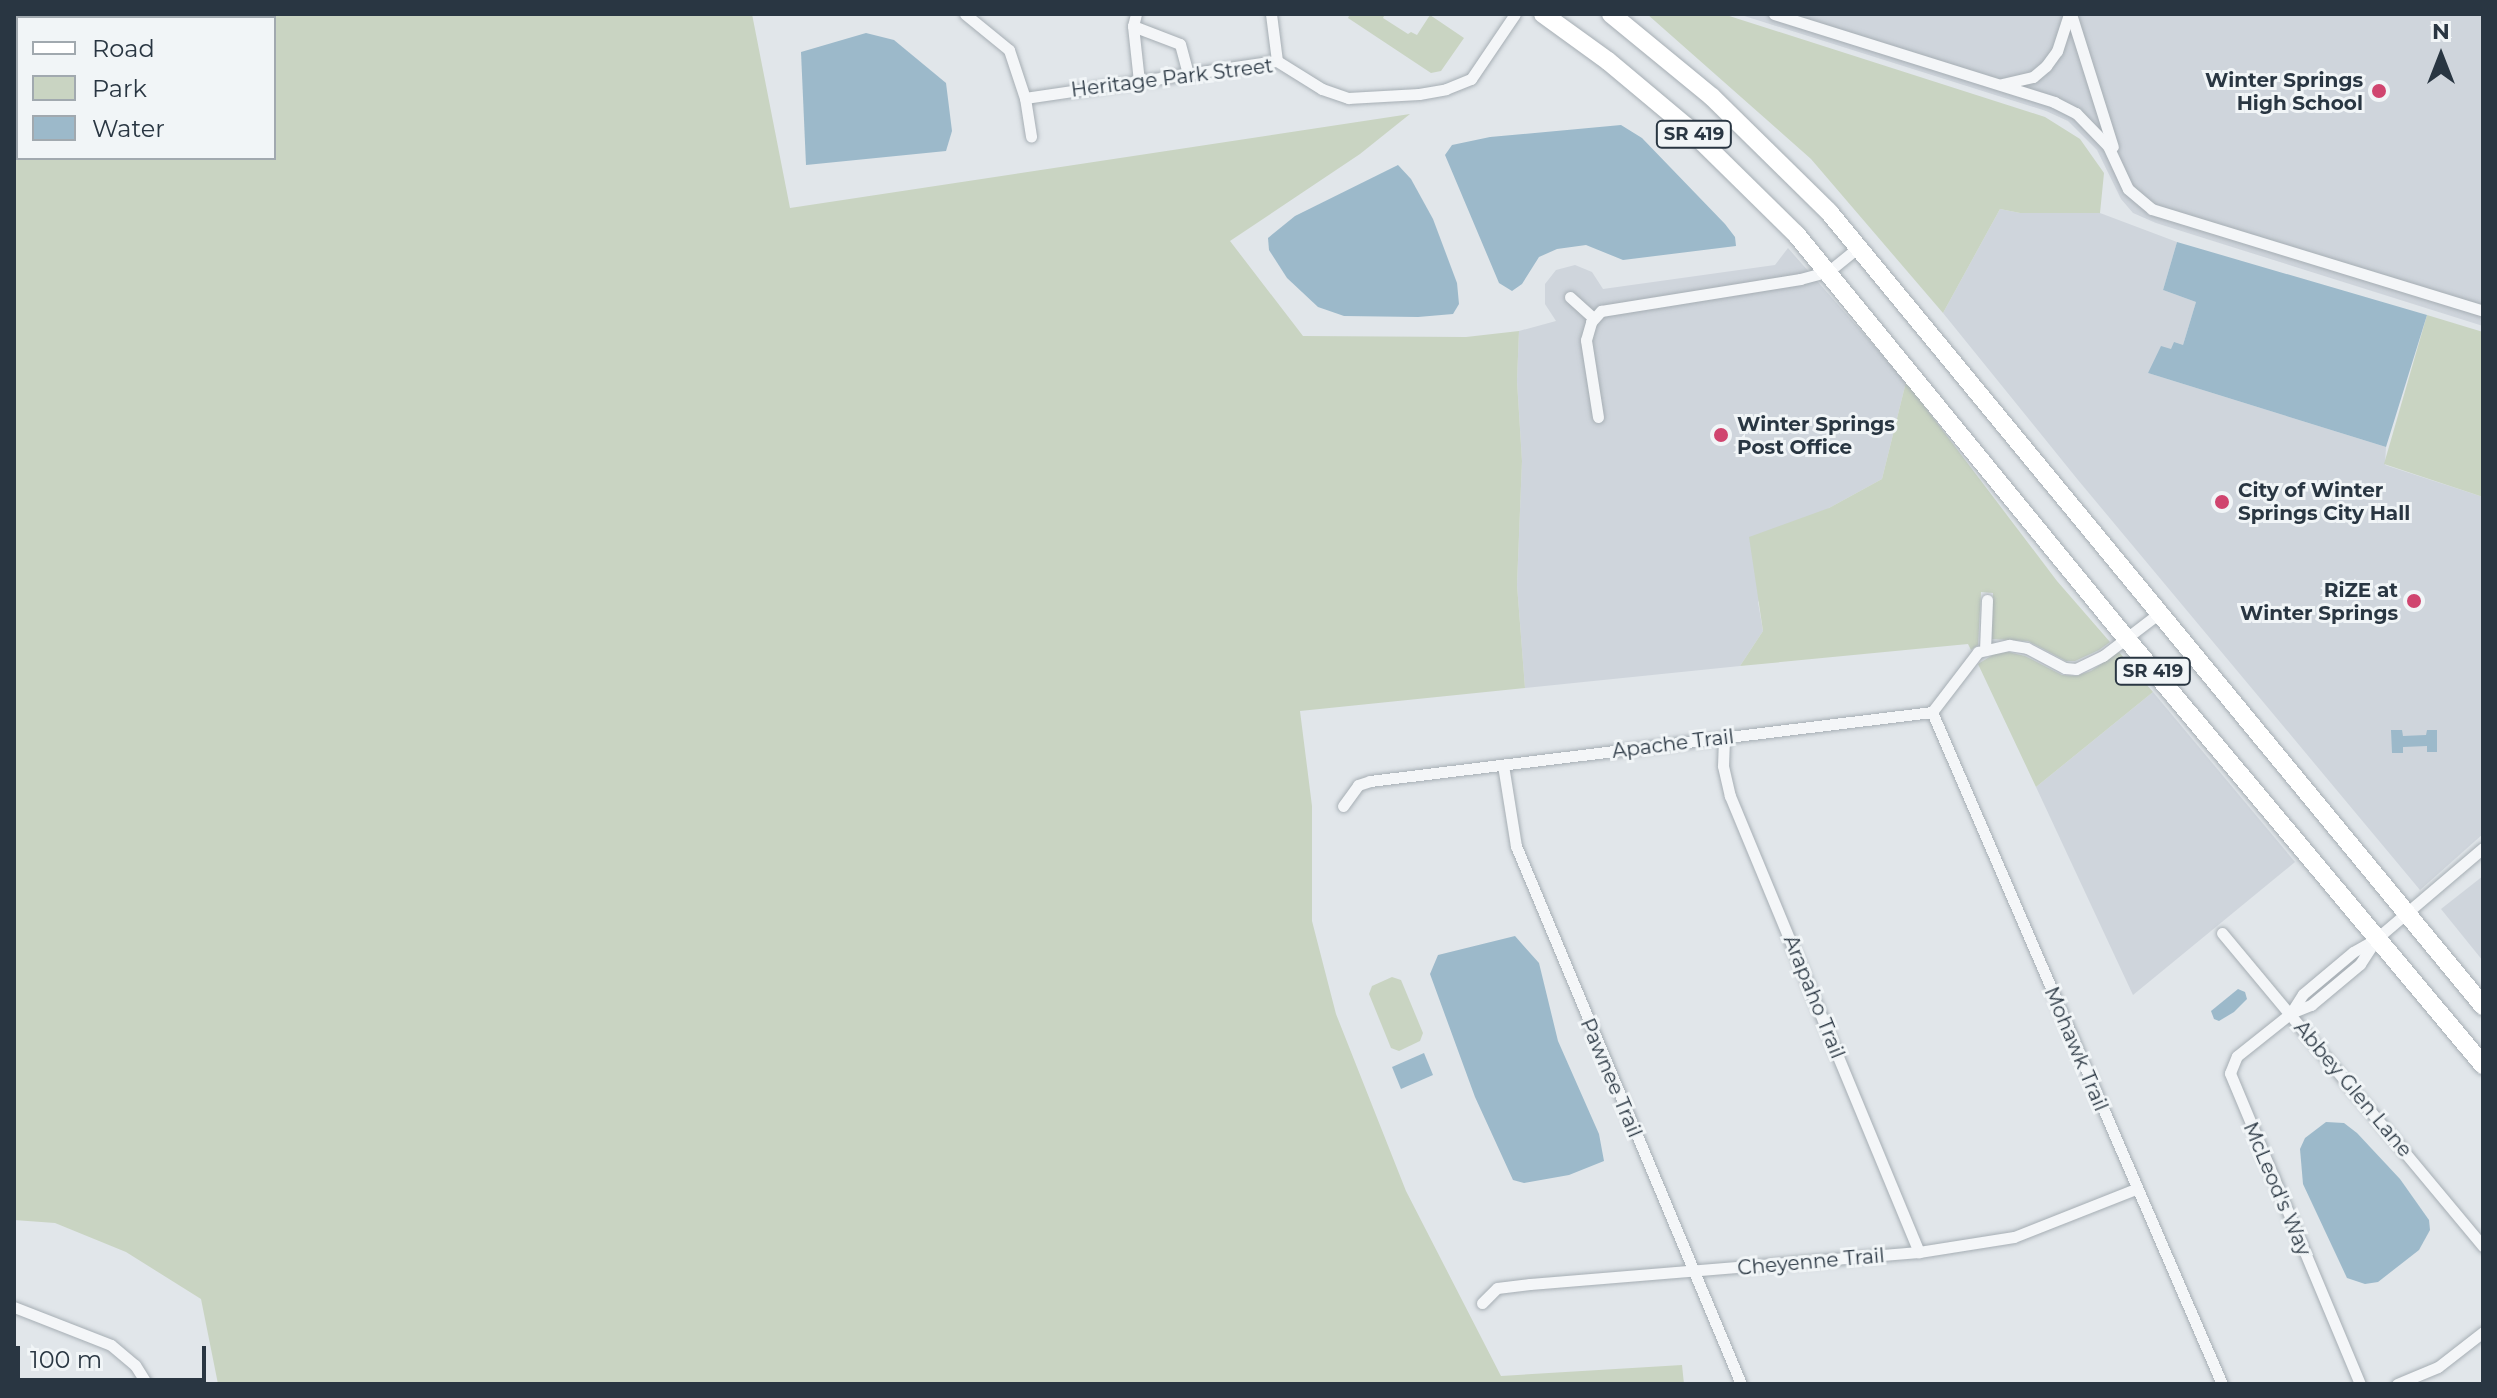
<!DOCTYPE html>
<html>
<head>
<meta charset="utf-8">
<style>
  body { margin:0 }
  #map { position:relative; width:2497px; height:1398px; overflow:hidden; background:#e1e6ea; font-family:Montserrat,sans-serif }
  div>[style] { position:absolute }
  .built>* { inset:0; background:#cfd5dc }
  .green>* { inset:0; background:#c9d4c2 }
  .water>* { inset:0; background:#9cb9ca }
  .roads { filter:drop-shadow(0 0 2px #a6aeb4) drop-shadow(0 0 2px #a6aeb4) }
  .street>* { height:11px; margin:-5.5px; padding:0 5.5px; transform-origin:5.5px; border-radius:5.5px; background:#f4f6f8 }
  .primary>* { height:18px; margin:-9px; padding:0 9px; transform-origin:9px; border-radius:9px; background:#fff }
  .dots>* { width:22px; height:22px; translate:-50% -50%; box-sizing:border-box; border:4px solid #f1f5f7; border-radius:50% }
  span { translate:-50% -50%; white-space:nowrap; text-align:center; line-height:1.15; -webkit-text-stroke:6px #f1f5f7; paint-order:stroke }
  .shield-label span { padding:2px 6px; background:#f1f5f7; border:2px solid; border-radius:6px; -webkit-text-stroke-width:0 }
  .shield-label { font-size:18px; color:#293642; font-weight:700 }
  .street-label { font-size:20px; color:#293642 }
  .poi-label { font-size:20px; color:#293642; font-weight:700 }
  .right { translate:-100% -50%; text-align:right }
  .left { translate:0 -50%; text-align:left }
  .frame { position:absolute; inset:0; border:16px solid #293642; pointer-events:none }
  .legend { position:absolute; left:16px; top:16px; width:260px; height:144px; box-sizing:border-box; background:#f1f5f7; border:2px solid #a1a9af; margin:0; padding:10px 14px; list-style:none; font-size:24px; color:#293642 }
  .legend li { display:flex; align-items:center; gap:16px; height:40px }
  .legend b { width:40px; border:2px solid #a1a9af }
  .north { position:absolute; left:2401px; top:16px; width:80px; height:80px; -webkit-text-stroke:6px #f1f5f7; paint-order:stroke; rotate:0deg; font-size:22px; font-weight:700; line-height:32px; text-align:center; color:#293642 }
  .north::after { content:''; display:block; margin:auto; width:28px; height:36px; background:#293642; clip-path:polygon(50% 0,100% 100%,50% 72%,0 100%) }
  .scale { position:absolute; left:16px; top:1346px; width:190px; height:36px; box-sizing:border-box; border:4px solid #293642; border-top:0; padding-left:10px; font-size:24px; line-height:28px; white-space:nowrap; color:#293642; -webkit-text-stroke:6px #f1f5f7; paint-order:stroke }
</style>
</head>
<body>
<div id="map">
  <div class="built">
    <div style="clip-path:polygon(1738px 14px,2483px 14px,2483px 326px,2156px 223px,2133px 213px,2121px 199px,2097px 150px,2068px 121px,2046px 111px)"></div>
    <div style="clip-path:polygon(2000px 209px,2020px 213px,2100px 213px,2177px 242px,2163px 290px,2196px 302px,2183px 345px,2171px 349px,2148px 373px,2386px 447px,2385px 465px,2483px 497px,2483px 834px,2420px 890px,2078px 480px,1943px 313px)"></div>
    <div style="clip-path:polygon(1788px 248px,1906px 382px,1882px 479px,1829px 508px,1758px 602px,1763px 631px,1740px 666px,1525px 688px,1517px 585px,1522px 461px,1517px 381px,1519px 331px,1556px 321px,1545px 304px,1545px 284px,1556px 270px,1575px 265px,1592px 272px,1603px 289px,1775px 265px)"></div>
    <div style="clip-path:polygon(2153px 692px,2295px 862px,2133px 995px,2036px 787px)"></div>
    <div style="clip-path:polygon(2483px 876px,2483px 961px,2441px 909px)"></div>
  </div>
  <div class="green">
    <div style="clip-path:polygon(evenodd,14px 14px,752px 14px,790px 208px,1410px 114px,1360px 154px,1230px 241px,1303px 336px,1466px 337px,1519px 331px,1517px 381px,1522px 461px,1517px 585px,1525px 688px,1300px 711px,1312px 806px,1312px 921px,1336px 1014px,1406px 1191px,1501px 1376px,1682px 1365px,1684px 1384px,218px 1384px,201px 1299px,126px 1252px,55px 1223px,14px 1220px,14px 14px,18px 18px,274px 18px,274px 158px,18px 158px,18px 18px)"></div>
    <div style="clip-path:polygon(1350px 14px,1385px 14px,1383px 18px,1408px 34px,1411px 32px,1417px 35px,1430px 15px,1464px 38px,1441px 71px,1431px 73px,1348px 18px)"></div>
    <div style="clip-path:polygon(1647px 14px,1723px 14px,2045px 117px,2080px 139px,2104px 173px,2100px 213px,2020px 213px,2000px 209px,1943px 313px,1811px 159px)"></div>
    <div style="clip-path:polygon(2427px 315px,2483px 332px,2483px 497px,2384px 464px)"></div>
    <div style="clip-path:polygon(1906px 382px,2057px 581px,2110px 642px,2099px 650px,2075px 661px,2066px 661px,2028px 641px,1992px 639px,1993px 593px,1981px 592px,1978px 645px,1971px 650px,1968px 644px,1740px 666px,1763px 631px,1749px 537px,1829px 508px,1882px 479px)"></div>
    <div style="clip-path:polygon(2008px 652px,2025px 656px,2062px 675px,2076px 676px,2091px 671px,2119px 652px,2153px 692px,2036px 787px,1978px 664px,1996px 653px)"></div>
    <div style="clip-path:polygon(1392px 977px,1401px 980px,1423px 1033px,1420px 1041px,1399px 1051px,1391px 1048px,1369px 994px,1372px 986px)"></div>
  </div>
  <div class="water">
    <div style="clip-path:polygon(866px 33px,894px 40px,946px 83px,952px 131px,946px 151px,806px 165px,801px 52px)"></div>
    <div style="clip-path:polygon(1621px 125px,1642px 138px,1725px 224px,1735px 237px,1736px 246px,1623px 260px,1586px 245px,1557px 249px,1539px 257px,1522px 284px,1512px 291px,1499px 283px,1445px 155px,1452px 145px,1490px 137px)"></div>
    <div style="clip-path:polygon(1398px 165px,1411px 179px,1433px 219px,1457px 283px,1459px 304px,1453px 314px,1418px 317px,1344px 316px,1318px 307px,1287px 278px,1269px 250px,1268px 238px,1295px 216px)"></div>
    <div style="clip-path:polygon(2177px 242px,2427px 315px,2386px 447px,2148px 373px,2161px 346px,2171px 349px,2174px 342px,2183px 345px,2196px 302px,2163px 290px)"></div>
    <div style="clip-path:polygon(2391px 730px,2402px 730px,2403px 736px,2426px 735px,2427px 730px,2437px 730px,2437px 752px,2427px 752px,2427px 746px,2403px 747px,2403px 753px,2392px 753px)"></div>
    <div style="clip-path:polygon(1515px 936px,1539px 963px,1558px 1041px,1599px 1134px,1604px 1161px,1569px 1175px,1524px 1183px,1513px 1180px,1475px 1097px,1430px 974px,1438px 955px)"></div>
    <div style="clip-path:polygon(2238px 989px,2245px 992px,2247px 999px,2234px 1012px,2219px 1021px,2214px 1019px,2211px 1011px)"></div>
    <div style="clip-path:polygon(1424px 1053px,1433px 1075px,1401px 1089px,1392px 1067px)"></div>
    <div style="clip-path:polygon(2326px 1122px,2344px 1123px,2357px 1133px,2400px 1179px,2429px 1220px,2430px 1230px,2419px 1250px,2378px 1282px,2365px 1284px,2347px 1278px,2303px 1184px,2300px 1149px,2305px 1138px)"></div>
  </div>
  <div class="roads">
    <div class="street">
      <div style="left:965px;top:14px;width:57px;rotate:39.3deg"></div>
      <div style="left:1009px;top:50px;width:51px;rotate:71.6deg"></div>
      <div style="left:1025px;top:98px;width:39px;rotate:81deg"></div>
      <div style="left:1136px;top:14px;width:12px;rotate:104deg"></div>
      <div style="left:1133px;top:26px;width:55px;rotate:83.8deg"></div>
      <div style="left:1271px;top:14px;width:47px;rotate:82.7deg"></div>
      <div style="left:1774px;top:14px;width:294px;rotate:17.4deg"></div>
      <div style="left:2054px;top:102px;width:25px;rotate:27deg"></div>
      <div style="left:2076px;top:113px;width:46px;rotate:45.9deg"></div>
      <div style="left:2108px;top:146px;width:47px;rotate:65.1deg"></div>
      <div style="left:2128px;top:189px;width:31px;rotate:40deg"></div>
      <div style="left:2152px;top:209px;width:346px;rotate:17.1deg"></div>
      <div style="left:2071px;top:14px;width:139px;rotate:72.5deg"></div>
      <div style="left:1133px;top:26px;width:50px;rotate:21deg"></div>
      <div style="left:1180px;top:44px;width:31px;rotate:75deg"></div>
      <div style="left:2002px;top:84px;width:32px;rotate:-13deg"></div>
      <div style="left:2033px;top:77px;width:17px;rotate:-40deg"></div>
      <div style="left:2046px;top:66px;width:19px;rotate:-54deg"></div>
      <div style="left:2057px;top:51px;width:39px;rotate:-72deg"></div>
      <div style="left:1025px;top:98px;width:255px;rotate:-8.4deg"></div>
      <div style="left:1277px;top:61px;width:53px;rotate:31.9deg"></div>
      <div style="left:1322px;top:89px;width:28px;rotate:19deg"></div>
      <div style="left:1348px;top:98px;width:71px;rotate:-3.2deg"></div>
      <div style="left:1419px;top:94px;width:27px;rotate:-10deg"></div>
      <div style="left:1446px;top:89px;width:27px;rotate:-22deg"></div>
      <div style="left:1471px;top:79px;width:78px;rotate:-55.9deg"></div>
      <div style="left:1570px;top:297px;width:31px;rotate:42deg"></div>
      <div style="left:1598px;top:417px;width:78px;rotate:-98.9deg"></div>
      <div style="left:1586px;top:340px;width:19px;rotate:-74deg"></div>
      <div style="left:1591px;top:322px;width:15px;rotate:-48deg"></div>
      <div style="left:1601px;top:311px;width:202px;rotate:-9.1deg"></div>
      <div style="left:1800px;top:279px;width:30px;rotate:-15deg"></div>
      <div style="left:1829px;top:271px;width:38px;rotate:-39deg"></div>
      <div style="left:1985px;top:650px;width:50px;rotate:-87.7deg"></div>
      <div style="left:1932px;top:712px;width:732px;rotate:66.66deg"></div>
      <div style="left:1724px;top:738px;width:28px;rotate:92deg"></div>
      <div style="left:1723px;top:766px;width:31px;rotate:77deg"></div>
      <div style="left:1730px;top:796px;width:494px;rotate:67.5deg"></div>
      <div style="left:1503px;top:765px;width:82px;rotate:80.9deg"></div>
      <div style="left:1516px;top:846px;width:583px;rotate:67.3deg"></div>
      <div style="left:1343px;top:806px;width:26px;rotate:-54deg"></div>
      <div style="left:1358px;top:785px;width:13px;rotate:-18deg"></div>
      <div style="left:1370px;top:781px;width:566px;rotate:-7deg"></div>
      <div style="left:1932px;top:712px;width:76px;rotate:-52.5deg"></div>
      <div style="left:1978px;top:652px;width:32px;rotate:-13deg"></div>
      <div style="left:2009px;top:645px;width:18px;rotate:9deg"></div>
      <div style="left:2027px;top:648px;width:43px;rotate:27.8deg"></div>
      <div style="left:2065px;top:668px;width:11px;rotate:5deg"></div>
      <div style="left:2076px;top:669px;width:30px;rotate:-26deg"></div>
      <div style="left:2103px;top:656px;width:69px;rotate:-37.4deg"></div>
      <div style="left:2222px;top:933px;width:408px;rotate:50.2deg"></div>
      <div style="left:2291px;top:1013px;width:22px;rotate:-58deg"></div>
      <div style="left:2303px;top:994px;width:65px;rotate:-40deg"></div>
      <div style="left:2353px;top:952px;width:26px;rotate:-29deg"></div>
      <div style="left:2376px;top:939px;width:140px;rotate:-40.4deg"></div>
      <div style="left:1482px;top:1303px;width:21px;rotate:-45deg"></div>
      <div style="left:1497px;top:1288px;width:33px;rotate:-7deg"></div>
      <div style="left:1530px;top:1284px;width:390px;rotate:-4.7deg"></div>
      <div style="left:1919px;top:1252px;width:96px;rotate:-9deg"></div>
      <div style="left:2014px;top:1237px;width:131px;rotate:-21.5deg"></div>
      <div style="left:14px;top:1307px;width:104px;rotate:21.4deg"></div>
      <div style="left:111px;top:1345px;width:31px;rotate:40deg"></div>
      <div style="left:135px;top:1365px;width:22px;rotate:58deg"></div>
      <div style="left:2360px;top:1384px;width:337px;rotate:-112.7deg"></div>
      <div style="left:2230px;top:1073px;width:18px;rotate:-68deg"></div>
      <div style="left:2237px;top:1056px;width:69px;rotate:-38.5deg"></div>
      <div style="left:2291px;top:1013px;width:22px;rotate:-22deg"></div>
      <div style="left:2311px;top:1005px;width:64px;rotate:-39.9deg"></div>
      <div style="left:2360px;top:964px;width:30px;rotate:-57deg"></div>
      <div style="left:2397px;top:1384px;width:44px;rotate:-22.5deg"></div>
      <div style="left:2438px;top:1367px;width:57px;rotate:-37.9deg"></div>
    </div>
    <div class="primary">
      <div style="left:1543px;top:14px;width:80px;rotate:35.9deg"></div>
      <div style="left:1608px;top:61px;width:103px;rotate:39.9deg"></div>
      <div style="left:1687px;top:127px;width:153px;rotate:44.5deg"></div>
      <div style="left:1796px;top:234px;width:522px;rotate:50.76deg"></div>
      <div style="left:2126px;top:638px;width:557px;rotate:50.1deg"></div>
      <div style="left:1611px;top:14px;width:131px;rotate:39.4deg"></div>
      <div style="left:1712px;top:97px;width:164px;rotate:44.5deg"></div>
      <div style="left:1829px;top:212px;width:1029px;rotate:50.52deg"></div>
    </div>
  </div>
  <div class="dots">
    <div style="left:2379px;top:91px;background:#d0456f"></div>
    <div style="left:1721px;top:435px;background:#d0456f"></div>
    <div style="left:2222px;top:502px;background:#d0456f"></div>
    <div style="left:2414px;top:601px;background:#d0456f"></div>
  </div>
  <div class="shield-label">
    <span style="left:1694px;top:134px">SR 419</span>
    <span style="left:2153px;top:671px">SR 419</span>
  </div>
  <div class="street-label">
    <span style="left:1172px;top:78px;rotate:-7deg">Heritage Park Street</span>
    <span style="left:1673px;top:744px;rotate:-7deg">Apache Trail</span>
    <span style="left:1814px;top:997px;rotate:68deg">Arapaho Trail</span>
    <span style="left:2076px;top:1049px;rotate:67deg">Mohawk Trail</span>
    <span style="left:1611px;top:1078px;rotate:67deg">Pawnee Trail</span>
    <span style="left:2353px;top:1089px;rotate:50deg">Abbey Glen Lane</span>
    <span style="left:2277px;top:1189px;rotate:67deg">McLeod's Way</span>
    <span style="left:1811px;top:1262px;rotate:-5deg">Cheyenne Trail</span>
  </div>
  <div class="poi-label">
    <span class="right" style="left:2363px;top:92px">Winter Springs<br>High School</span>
    <span class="left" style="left:1737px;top:436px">Winter Springs<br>Post Office</span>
    <span class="left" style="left:2238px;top:502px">City of Winter<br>Springs City Hall</span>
    <span class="right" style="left:2398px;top:602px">RiZE at<br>Winter Springs</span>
  </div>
  <div class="frame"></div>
  <ul class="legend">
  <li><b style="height:10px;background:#fff"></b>Road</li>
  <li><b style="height:22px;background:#c9d4c2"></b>Park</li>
  <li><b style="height:22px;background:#9cb9ca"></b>Water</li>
  </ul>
  <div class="north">N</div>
  <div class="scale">100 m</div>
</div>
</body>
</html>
